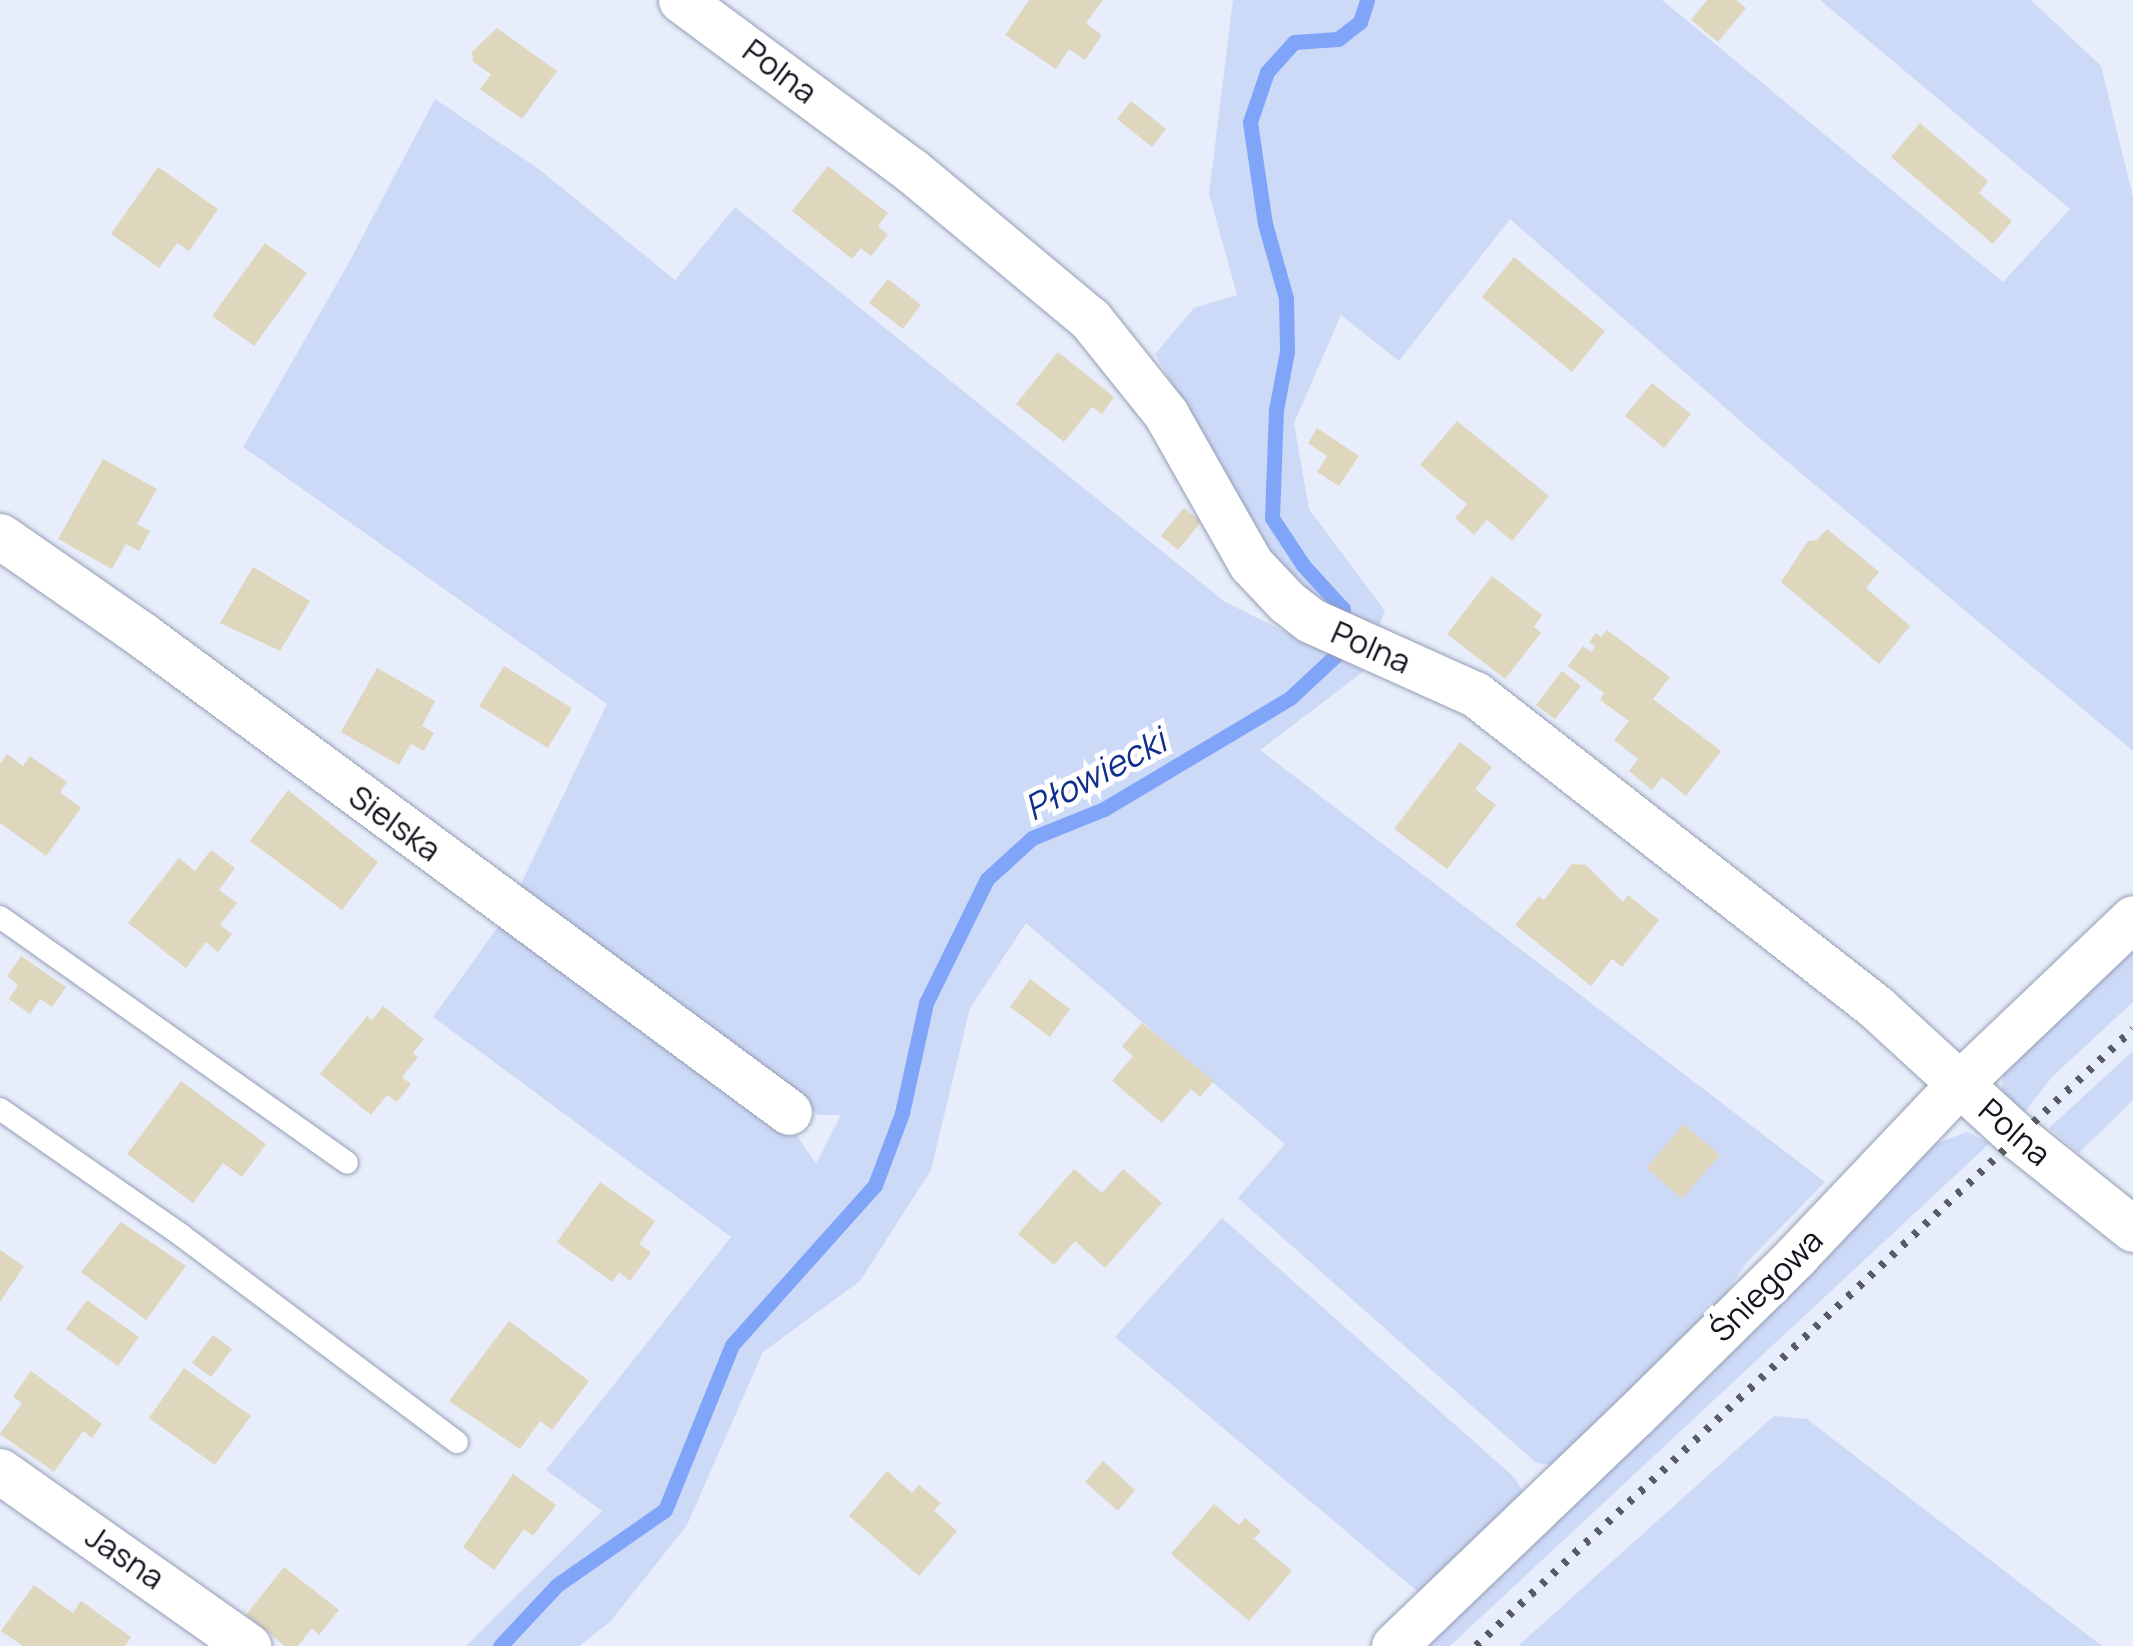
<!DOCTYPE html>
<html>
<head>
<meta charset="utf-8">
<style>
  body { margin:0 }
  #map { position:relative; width:2133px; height:1646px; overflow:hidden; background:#e7edfb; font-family:Manrope,sans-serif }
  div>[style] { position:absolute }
  .green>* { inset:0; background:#cddaf7 }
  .stream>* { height:15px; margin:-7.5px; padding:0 7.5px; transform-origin:7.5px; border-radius:7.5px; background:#80a5f8 }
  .building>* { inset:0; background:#dfd6be }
  .roads { filter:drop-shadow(0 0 2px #949eb4) drop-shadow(0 0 2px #949eb4) }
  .lane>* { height:22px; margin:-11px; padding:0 11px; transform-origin:11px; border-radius:11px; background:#fff }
  .street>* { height:45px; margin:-22.5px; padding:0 22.5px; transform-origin:22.5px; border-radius:22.5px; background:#fff }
  .rail>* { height:8px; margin-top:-4px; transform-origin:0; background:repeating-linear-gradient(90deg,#575b64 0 5px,transparent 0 15px) }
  span { translate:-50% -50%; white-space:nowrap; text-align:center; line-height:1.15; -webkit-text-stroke:10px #fff; paint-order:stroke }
  .street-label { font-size:32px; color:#12151d }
  .water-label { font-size:35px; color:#112e8c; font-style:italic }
</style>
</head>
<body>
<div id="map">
  <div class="green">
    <div style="clip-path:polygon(1233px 0,1662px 0,2003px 282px,2070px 209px,1820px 0,2031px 0,2101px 66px,2133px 197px,2133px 751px,1778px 454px,1510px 219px,1399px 361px,1341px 315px,1294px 423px,1309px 509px,1385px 611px,1378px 629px,1300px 595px,1237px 500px,1155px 354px,1194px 308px,1237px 295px,1209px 194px)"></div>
    <div style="clip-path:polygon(435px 99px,540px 170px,675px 280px,735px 207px,1225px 602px,1364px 671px,1260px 750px,1825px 1182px,1747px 1262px,1707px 1322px,1556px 1466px,1536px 1463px,1238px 1198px,1285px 1144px,1026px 923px,970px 1008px,931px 1170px,860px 1281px,763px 1352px,687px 1525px,610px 1622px,579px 1646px,466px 1646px,602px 1511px,546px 1470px,731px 1237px,433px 1017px,505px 917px,793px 1130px,816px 1164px,841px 1115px,818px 1115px,518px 890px,607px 704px,243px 447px,346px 268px)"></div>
    <div style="clip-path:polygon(2133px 952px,2133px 1002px,2052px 1077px,2024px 1113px,2001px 1094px,2005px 1061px)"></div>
    <div style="clip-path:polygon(2133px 1051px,2133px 1100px,2079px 1153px,2049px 1128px)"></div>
    <div style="clip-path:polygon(1967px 1132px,1990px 1143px,1450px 1646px,1424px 1646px,1771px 1313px,1929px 1146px)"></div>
    <div style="clip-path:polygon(1222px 1218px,1515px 1478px,1523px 1492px,1418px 1592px,1115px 1337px)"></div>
    <div style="clip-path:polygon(1774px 1416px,1807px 1419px,2102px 1646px,1518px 1646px)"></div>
  </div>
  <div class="stream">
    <div style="left:500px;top:1646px;width:83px;rotate:-46.9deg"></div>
    <div style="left:557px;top:1585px;width:131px;rotate:-34.8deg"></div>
    <div style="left:665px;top:1510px;width:178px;rotate:-67.9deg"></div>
    <div style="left:732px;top:1345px;width:215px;rotate:-48.2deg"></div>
    <div style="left:875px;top:1185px;width:77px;rotate:-69.4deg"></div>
    <div style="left:902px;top:1113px;width:113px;rotate:-77.7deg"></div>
    <div style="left:926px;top:1003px;width:138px;rotate:-63.8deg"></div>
    <div style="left:987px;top:879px;width:61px;rotate:-42.3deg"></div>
    <div style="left:1032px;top:838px;width:78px;rotate:-21.9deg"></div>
    <div style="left:1104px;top:809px;width:217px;rotate:-30.8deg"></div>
    <div style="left:1290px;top:698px;width:62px;rotate:-43deg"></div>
    <div style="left:1335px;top:656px;width:48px;rotate:-80.3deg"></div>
    <div style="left:1343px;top:609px;width:59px;rotate:-132.3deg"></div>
    <div style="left:1303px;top:565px;width:56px;rotate:-123.4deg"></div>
    <div style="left:1272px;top:518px;width:108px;rotate:-87.9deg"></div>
    <div style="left:1276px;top:410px;width:60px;rotate:-79.4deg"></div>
    <div style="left:1287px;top:351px;width:53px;rotate:-91.1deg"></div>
    <div style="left:1286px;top:298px;width:77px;rotate:-105.8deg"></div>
    <div style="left:1265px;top:224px;width:103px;rotate:-98.4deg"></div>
    <div style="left:1250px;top:122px;width:53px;rotate:-71.2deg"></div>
    <div style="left:1267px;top:72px;width:40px;rotate:-48deg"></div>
    <div style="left:1294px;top:42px;width:44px;rotate:-3.9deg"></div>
    <div style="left:1338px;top:39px;width:28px;rotate:-38deg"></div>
    <div style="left:1360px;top:22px;width:23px;rotate:-72deg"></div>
  </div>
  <div class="building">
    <div style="clip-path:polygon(1029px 0,1103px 0,1086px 23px,1102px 35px,1085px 60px,1069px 49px,1056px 69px,1005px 35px)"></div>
    <div style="clip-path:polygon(1707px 0,1736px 0,1746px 8px,1718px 42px,1691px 20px)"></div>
    <div style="clip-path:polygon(497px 28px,557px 71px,522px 119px,480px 89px,491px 74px,473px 62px,472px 52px)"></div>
    <div style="clip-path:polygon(1131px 101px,1166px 129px,1152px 147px,1117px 119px)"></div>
    <div style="clip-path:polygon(1920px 123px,1988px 181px,1979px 193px,2012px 221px,1993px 244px,1891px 157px)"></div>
    <div style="clip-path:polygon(828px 166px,888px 213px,878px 226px,888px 235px,871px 256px,861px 248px,852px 259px,792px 211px)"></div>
    <div style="clip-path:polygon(158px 167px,218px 209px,189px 251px,177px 243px,159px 268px,111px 234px)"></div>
    <div style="clip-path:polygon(265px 243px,307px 273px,254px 346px,212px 316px)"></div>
    <div style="clip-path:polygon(1514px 257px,1605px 331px,1572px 372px,1482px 297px)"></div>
    <div style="clip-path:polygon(888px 279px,921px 305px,903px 329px,869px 303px)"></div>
    <div style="clip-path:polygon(1058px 352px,1114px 397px,1102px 414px,1092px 407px,1064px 442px,1016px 404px)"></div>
    <div style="clip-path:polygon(1652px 383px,1691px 414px,1664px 448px,1625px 416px)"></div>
    <div style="clip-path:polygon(1457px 421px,1549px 496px,1512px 541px,1487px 520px,1474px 535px,1455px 518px,1467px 504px,1420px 465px)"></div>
    <div style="clip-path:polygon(1317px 428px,1359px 456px,1339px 486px,1317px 472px,1327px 456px,1308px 443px)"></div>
    <div style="clip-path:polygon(103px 459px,157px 489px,137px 524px,150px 531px,139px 551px,126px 544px,112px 569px,58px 539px)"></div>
    <div style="clip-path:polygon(1184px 508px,1201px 522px,1178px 550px,1161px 536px)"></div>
    <div style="clip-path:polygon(1827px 529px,1879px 572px,1866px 588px,1910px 626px,1879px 664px,1781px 582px,1808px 541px,1817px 540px)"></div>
    <div style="clip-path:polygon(253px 567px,310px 601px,280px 651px,220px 623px)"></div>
    <div style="clip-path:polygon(1492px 576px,1542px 615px,1534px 627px,1541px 633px,1505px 679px,1447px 634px)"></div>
    <div style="clip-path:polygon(1607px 630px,1670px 677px,1653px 699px,1721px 751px,1686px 796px,1662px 777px,1652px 790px,1629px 771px,1638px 759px,1614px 740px,1629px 721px,1600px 700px,1604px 693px,1568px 666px,1583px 646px,1591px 652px,1595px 646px,1589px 642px,1596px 633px,1601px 637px)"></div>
    <div style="clip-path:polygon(504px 666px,572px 708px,548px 748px,479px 706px)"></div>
    <div style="clip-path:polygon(377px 668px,435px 701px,422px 726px,434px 733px,424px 751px,411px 744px,399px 765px,341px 732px)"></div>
    <div style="clip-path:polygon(1562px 671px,1581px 686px,1555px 719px,1536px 705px)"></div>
    <div style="clip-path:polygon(1460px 742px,1492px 767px,1475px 789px,1496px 805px,1447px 869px,1394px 829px)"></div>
    <div style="clip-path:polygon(7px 754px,23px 766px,30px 756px,67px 782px,60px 792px,81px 808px,46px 856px,0 823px,0 764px)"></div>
    <div style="clip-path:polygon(288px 790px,378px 862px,342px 910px,250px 841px)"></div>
    <div style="clip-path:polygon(211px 850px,235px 868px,219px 890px,237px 903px,220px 925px,232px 934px,218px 952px,206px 942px,186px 968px,128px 923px,179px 858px,195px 871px)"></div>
    <div style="clip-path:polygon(1572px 864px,1586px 865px,1623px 902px,1628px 895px,1659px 920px,1622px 967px,1612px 959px,1591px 986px,1515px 925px,1539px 896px,1544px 900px)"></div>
    <div style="clip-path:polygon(21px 956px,66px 987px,52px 1007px,40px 999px,30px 1014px,9px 999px,18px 985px,7px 976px)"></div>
    <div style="clip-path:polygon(1030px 979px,1070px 1009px,1050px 1037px,1010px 1007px)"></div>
    <div style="clip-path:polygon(383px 1006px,424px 1039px,413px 1053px,418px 1057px,402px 1077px,411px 1084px,397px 1102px,387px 1095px,371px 1115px,320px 1074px,367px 1016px,372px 1020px)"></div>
    <div style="clip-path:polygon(1142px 1023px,1214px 1081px,1200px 1097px,1191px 1089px,1162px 1123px,1112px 1081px,1133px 1056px,1122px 1046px)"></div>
    <div style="clip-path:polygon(181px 1081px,266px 1144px,242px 1177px,223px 1163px,193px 1203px,127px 1154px)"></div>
    <div style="clip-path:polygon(1684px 1124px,1720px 1155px,1682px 1199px,1646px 1168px)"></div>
    <div style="clip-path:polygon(1074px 1169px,1102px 1193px,1123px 1169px,1162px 1203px,1105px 1268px,1075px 1241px,1054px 1265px,1018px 1234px)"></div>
    <div style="clip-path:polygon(600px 1182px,655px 1221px,639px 1244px,651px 1252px,630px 1281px,619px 1272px,612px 1282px,557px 1242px)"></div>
    <div style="clip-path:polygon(121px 1222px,186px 1266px,146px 1320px,81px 1272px)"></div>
    <div style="clip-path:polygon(0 1250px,24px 1266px,0 1302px)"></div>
    <div style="clip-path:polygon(87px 1300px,139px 1337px,118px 1366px,66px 1329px)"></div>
    <div style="clip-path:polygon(509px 1321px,589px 1381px,552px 1430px,540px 1421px,520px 1449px,449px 1401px)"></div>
    <div style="clip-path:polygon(213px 1335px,232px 1349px,211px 1377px,192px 1363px)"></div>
    <div style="clip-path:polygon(184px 1368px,251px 1416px,215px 1465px,149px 1418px)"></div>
    <div style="clip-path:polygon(31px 1371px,102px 1424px,92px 1438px,83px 1431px,54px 1472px,0 1434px,22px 1403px,13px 1397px)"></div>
    <div style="clip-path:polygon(1103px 1461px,1135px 1490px,1118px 1511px,1085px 1482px)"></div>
    <div style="clip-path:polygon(887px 1471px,912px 1493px,919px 1485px,941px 1503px,934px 1511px,957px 1531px,919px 1576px,849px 1516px)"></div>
    <div style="clip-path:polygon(513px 1474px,556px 1505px,533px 1536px,524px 1529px,494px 1570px,463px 1547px)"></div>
    <div style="clip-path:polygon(1214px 1504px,1239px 1525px,1245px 1518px,1261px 1531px,1254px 1539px,1292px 1571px,1249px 1621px,1171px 1554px)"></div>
    <div style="clip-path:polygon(284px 1567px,339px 1610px,319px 1635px,312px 1628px,298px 1646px,285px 1646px,246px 1615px)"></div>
    <div style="clip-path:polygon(34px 1585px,73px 1613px,81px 1601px,131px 1637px,125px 1646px,23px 1646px,1px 1631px)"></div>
  </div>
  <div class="roads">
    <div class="lane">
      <div style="left:0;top:917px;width:425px;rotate:35.3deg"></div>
      <div style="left:0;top:1109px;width:221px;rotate:34.8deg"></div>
      <div style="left:181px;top:1235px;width:345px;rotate:36.9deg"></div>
    </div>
    <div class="street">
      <div style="left:681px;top:0;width:286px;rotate:36.5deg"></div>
      <div style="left:911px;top:170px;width:233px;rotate:39.8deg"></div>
      <div style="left:1090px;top:319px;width:122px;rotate:51.3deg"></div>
      <div style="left:1166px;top:414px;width:172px;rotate:60.5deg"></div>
      <div style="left:1251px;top:564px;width:52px;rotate:46.5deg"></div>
      <div style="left:1287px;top:602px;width:29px;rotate:38deg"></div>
      <div style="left:1310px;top:620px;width:181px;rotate:24.2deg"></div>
      <div style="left:1475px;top:694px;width:509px;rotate:37.97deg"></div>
      <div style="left:1876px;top:1007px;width:193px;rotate:42.5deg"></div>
      <div style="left:2018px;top:1137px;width:147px;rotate:38.7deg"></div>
      <div style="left:0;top:536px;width:172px;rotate:34.8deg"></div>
      <div style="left:141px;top:634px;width:805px;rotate:36.41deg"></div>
      <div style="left:0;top:1471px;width:304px;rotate:35.2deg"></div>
      <div style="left:1394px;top:1646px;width:332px;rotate:-43.8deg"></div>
      <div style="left:1634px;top:1416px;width:228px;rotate:-44.6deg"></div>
      <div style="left:1796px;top:1256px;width:238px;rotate:-46.5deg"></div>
      <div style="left:1960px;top:1083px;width:239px;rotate:-43.6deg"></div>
    </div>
  </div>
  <div class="rail">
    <div style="left:1476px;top:1646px;width:901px;rotate:-43.2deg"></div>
  </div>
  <div class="street-label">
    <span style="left:780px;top:71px;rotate:37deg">Polna</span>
    <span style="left:1371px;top:647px;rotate:24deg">Polna</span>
    <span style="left:395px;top:823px;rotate:36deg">Sielska</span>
    <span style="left:2015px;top:1132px;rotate:41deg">Polna</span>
    <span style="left:1766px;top:1285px;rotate:-45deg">Śniegowa</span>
    <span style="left:125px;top:1557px;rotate:34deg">Jasna</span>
  </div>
  <div class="water-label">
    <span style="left:1095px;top:774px;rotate:-28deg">Płowiecki</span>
  </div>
</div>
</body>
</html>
